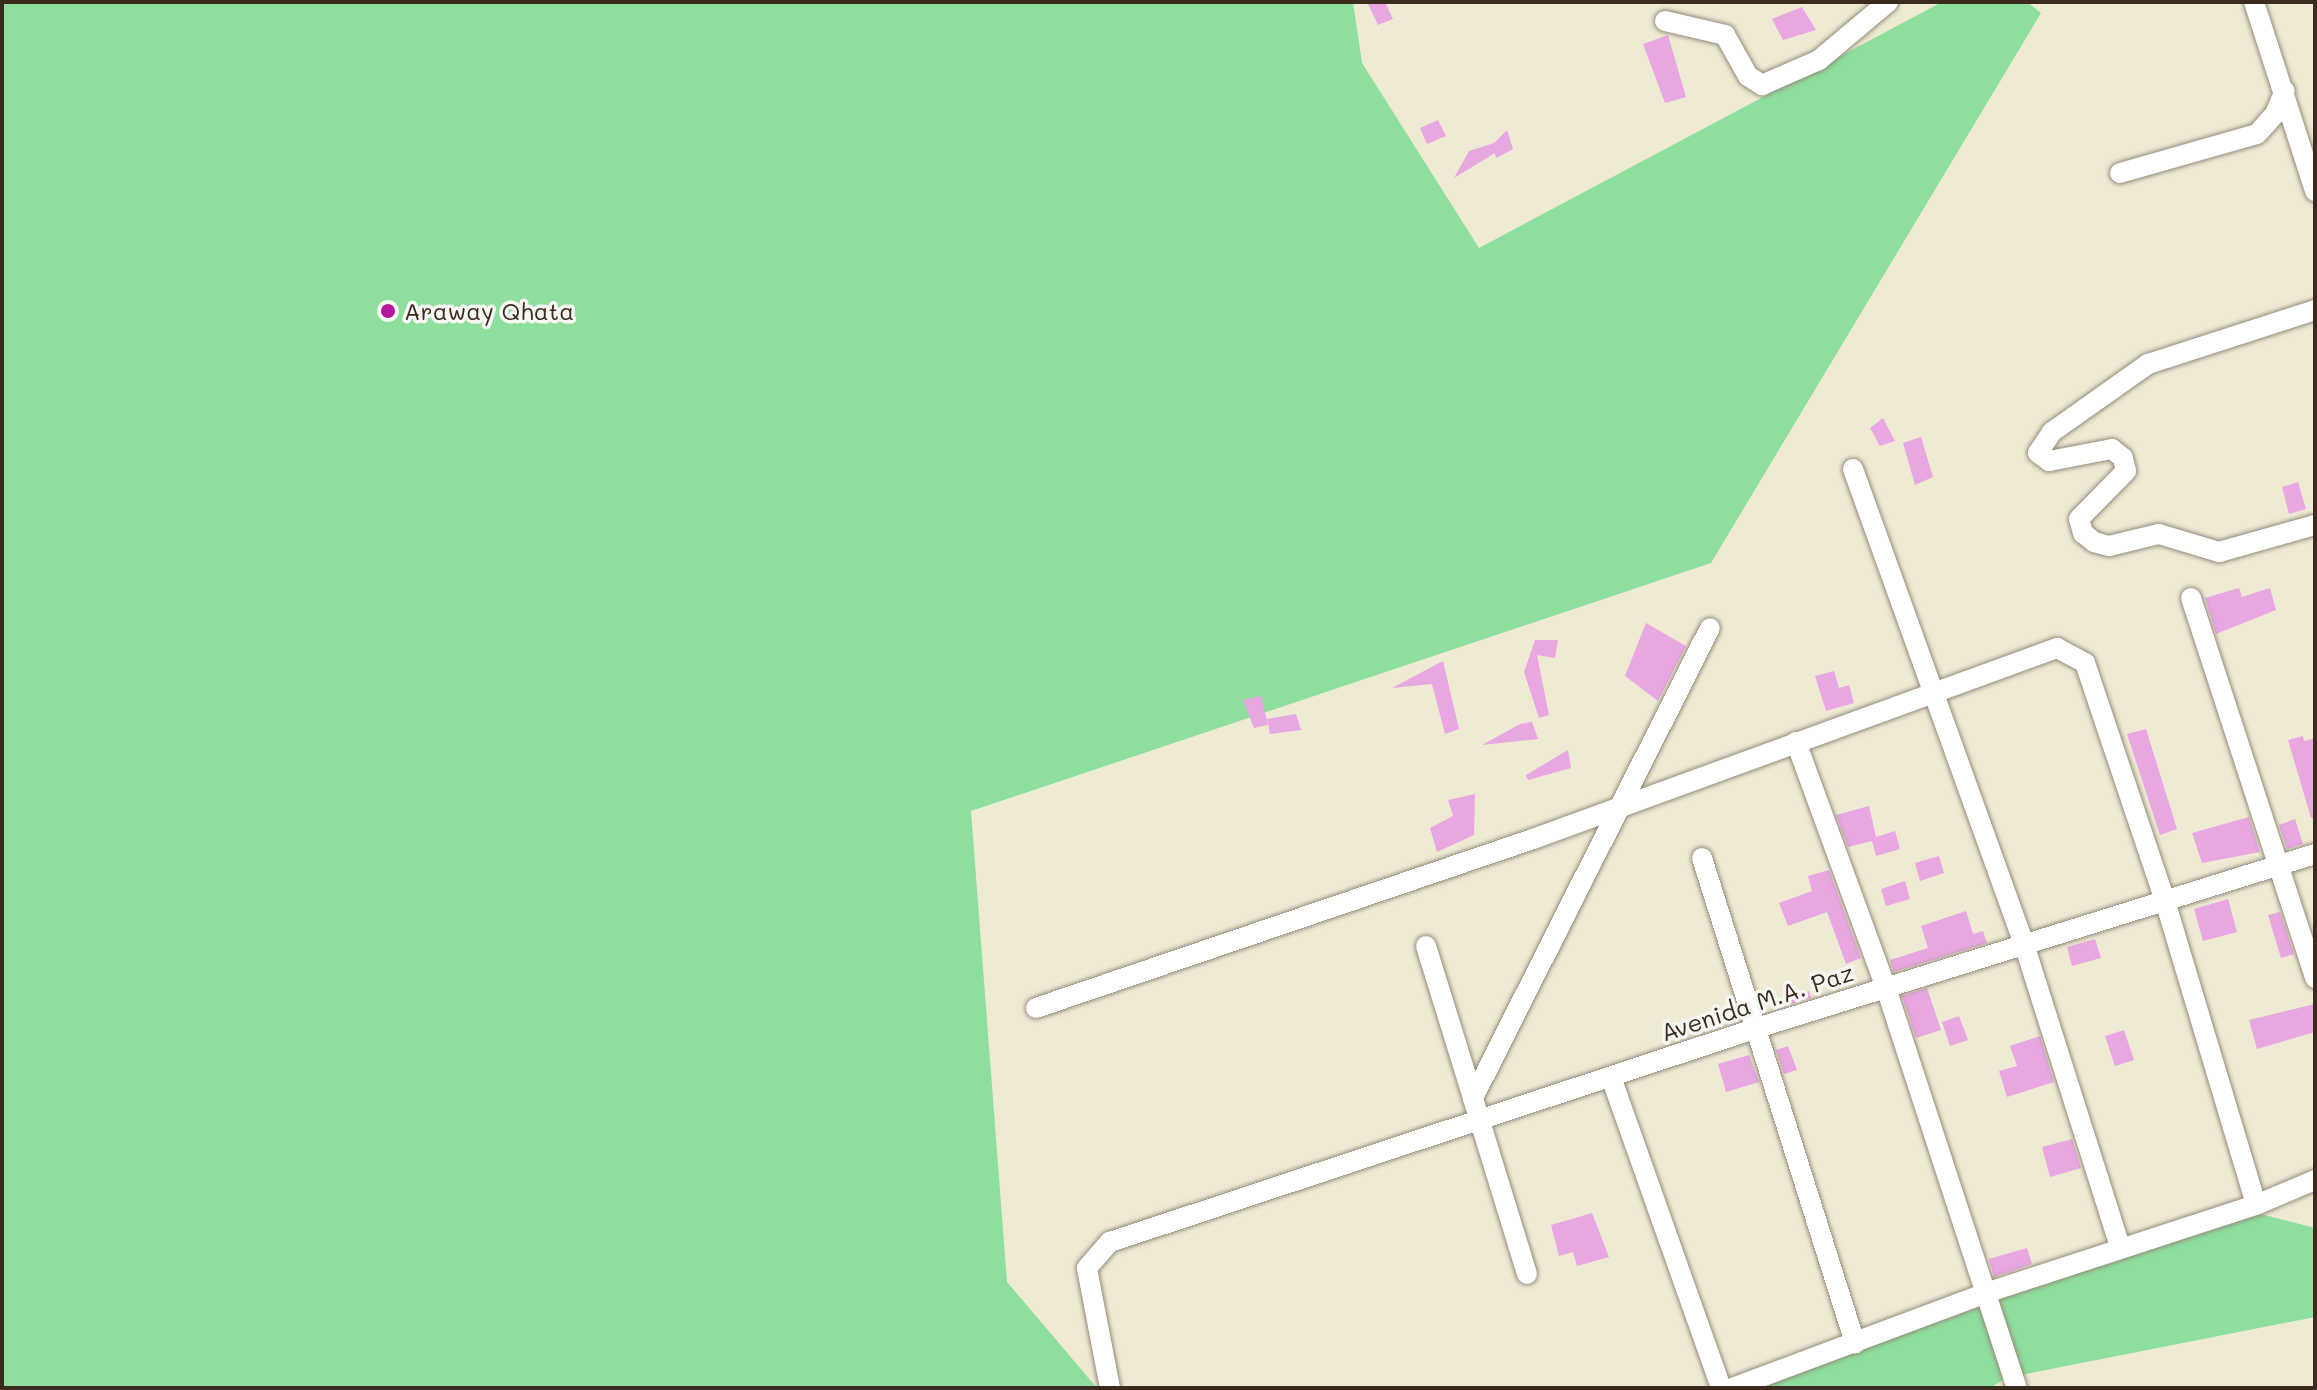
<!DOCTYPE html>
<html>
<head>
<meta charset="utf-8">
<style>
  body { margin:0 }
  #map { position:relative; width:2317px; height:1390px; overflow:hidden; background:#eeead4; font-family:Mali,sans-serif }
  div>[style] { position:absolute }
  .green>* { inset:0; background:#8ede9e }
  .building>* { inset:0; background:#e8a7e1 }
  .roads { filter:drop-shadow(0 0 2px #948a79) drop-shadow(0 0 2px #948a79) }
  .minor>* { height:20px; margin:-10px; padding:0 10px; transform-origin:10px; border-radius:10px; background:#fff }
  .dots>* { width:22px; height:22px; translate:-50% -50%; box-sizing:border-box; border:4px solid #f6f6f2; border-radius:50% }
  span { translate:-50% -50%; white-space:nowrap; text-align:center; line-height:1.15; -webkit-text-stroke:7px #f6f6f2; paint-order:stroke }
  .poi-label { font-size:24px; color:#3b2a1e }
  .left { translate:0 -50%; text-align:left }
  .street-label { font-size:24px; color:#3b2a1e }
  .frame { position:absolute; inset:0; border:4px solid #3b2a1e; pointer-events:none }
</style>
</head>
<body>
<div id="map">
  <div class="green">
    <div style="clip-path:polygon(2px 2px,1353px 2px,1362px 63px,1479px 248px,1942px 2px,2027px 2px,2041px 13px,1711px 563px,971px 811px,1007px 1282px,1097px 1388px,2px 1388px)"></div>
    <div style="clip-path:polygon(2249px 1211px,2315px 1228px,2315px 1317px,2006px 1378px,1990px 1388px,1751px 1388px)"></div>
  </div>
  <div class="building">
    <div style="clip-path:polygon(1367px 2px,1385px 2px,1393px 19px,1378px 25px)"></div>
    <div style="clip-path:polygon(1802px 7px,1816px 30px,1783px 40px,1772px 19px)"></div>
    <div style="clip-path:polygon(1668px 35px,1686px 97px,1665px 103px,1643px 44px)"></div>
    <div style="clip-path:polygon(1438px 120px,1446px 136px,1427px 144px,1420px 128px)"></div>
    <div style="clip-path:polygon(1507px 130px,1513px 149px,1496px 158px,1495px 153px,1454px 178px,1469px 151px,1494px 143px)"></div>
    <div style="clip-path:polygon(1883px 418px,1895px 441px,1880px 446px,1870px 428px)"></div>
    <div style="clip-path:polygon(1921px 437px,1933px 477px,1915px 485px,1903px 443px)"></div>
    <div style="clip-path:polygon(2298px 482px,2306px 509px,2289px 514px,2282px 487px)"></div>
    <div style="clip-path:polygon(2239px 588px,2242px 597px,2270px 588px,2276px 610px,2216px 634px,2205px 598px)"></div>
    <div style="clip-path:polygon(1646px 623px,1686px 646px,1658px 701px,1625px 676px)"></div>
    <div style="clip-path:polygon(1535px 640px,1558px 640px,1555px 658px,1537px 655px,1549px 715px,1539px 718px,1524px 672px)"></div>
    <div style="clip-path:polygon(1443px 661px,1459px 729px,1445px 734px,1432px 684px,1392px 688px)"></div>
    <div style="clip-path:polygon(1834px 671px,1839px 688px,1849px 685px,1854px 703px,1826px 711px,1815px 676px)"></div>
    <div style="clip-path:polygon(1261px 696px,1268px 725px,1254px 728px,1243px 700px)"></div>
    <div style="clip-path:polygon(1296px 714px,1301px 730px,1270px 734px,1267px 719px)"></div>
    <div style="clip-path:polygon(1532px 722px,1538px 739px,1482px 745px,1520px 724px)"></div>
    <div style="clip-path:polygon(2146px 729px,2177px 829px,2160px 835px,2127px 734px)"></div>
    <div style="clip-path:polygon(2303px 736px,2304px 741px,2315px 738px,2315px 818px,2311px 818px,2288px 740px)"></div>
    <div style="clip-path:polygon(1568px 750px,1571px 768px,1528px 780px,1526px 775px)"></div>
    <div style="clip-path:polygon(1475px 794px,1474px 835px,1437px 852px,1430px 828px,1453px 816px,1448px 800px)"></div>
    <div style="clip-path:polygon(1869px 806px,1876px 837px,1895px 831px,1900px 849px,1876px 856px,1872px 841px,1848px 847px,1836px 815px)"></div>
    <div style="clip-path:polygon(2249px 817px,2260px 852px,2202px 863px,2192px 833px)"></div>
    <div style="clip-path:polygon(2295px 819px,2303px 844px,2287px 849px,2279px 825px)"></div>
    <div style="clip-path:polygon(1939px 856px,1944px 873px,1920px 881px,1915px 863px)"></div>
    <div style="clip-path:polygon(1829px 870px,1861px 958px,1846px 964px,1827px 912px,1788px 926px,1779px 903px,1812px 891px,1808px 876px)"></div>
    <div style="clip-path:polygon(1905px 881px,1910px 899px,1886px 906px,1881px 889px)"></div>
    <div style="clip-path:polygon(2228px 899px,2237px 932px,2203px 941px,2194px 909px)"></div>
    <div style="clip-path:polygon(1966px 911px,1973px 934px,1983px 931px,1987px 943px,1894px 972px,1890px 960px,1928px 948px,1921px 926px)"></div>
    <div style="clip-path:polygon(2280px 912px,2294px 954px,2281px 958px,2268px 915px)"></div>
    <div style="clip-path:polygon(2095px 939px,2101px 958px,2072px 966px,2067px 947px)"></div>
    <div style="clip-path:polygon(1927px 988px,1941px 1030px,1916px 1038px,1902px 996px)"></div>
    <div style="clip-path:polygon(1809px 991px,1811px 998px,1787px 1005px,1785px 998px)"></div>
    <div style="clip-path:polygon(2315px 1004px,2315px 1032px,2257px 1049px,2249px 1020px)"></div>
    <div style="clip-path:polygon(1959px 1016px,1968px 1040px,1950px 1046px,1942px 1022px)"></div>
    <div style="clip-path:polygon(2124px 1030px,2134px 1060px,2115px 1066px,2105px 1036px)"></div>
    <div style="clip-path:polygon(2040px 1036px,2054px 1082px,2007px 1097px,1999px 1071px,2017px 1066px,2010px 1046px)"></div>
    <div style="clip-path:polygon(1788px 1046px,1797px 1070px,1784px 1074px,1776px 1050px)"></div>
    <div style="clip-path:polygon(1749px 1055px,1759px 1082px,1726px 1092px,1718px 1064px)"></div>
    <div style="clip-path:polygon(2072px 1139px,2081px 1168px,2050px 1177px,2042px 1147px)"></div>
    <div style="clip-path:polygon(1592px 1213px,1609px 1257px,1577px 1266px,1573px 1252px,1559px 1256px,1551px 1225px)"></div>
    <div style="clip-path:polygon(2027px 1248px,2032px 1264px,1994px 1277px,1989px 1259px)"></div>
  </div>
  <div class="roads">
    <div class="minor">
      <div style="left:2254px;top:2px;width:199px;rotate:72.1deg"></div>
      <div style="left:1665px;top:21px;width:62px;rotate:13.1deg"></div>
      <div style="left:1725px;top:35px;width:47px;rotate:60.7deg"></div>
      <div style="left:1748px;top:76px;width:17px;rotate:33deg"></div>
      <div style="left:1762px;top:85px;width:62px;rotate:-23.7deg"></div>
      <div style="left:1819px;top:60px;width:90px;rotate:-40deg"></div>
      <div style="left:2120px;top:173px;width:142px;rotate:-15.9deg"></div>
      <div style="left:2257px;top:134px;width:27px;rotate:-48deg"></div>
      <div style="left:2275px;top:114px;width:25px;rotate:-67deg"></div>
      <div style="left:2315px;top:310px;width:176px;rotate:162.1deg"></div>
      <div style="left:2148px;top:364px;width:118px;rotate:144.7deg"></div>
      <div style="left:2052px;top:432px;width:25px;rotate:124deg"></div>
      <div style="left:2038px;top:453px;width:14px;rotate:36deg"></div>
      <div style="left:2049px;top:461px;width:64px;rotate:-10.8deg"></div>
      <div style="left:2112px;top:449px;width:14px;rotate:39deg"></div>
      <div style="left:2123px;top:458px;width:13px;rotate:77deg"></div>
      <div style="left:2126px;top:471px;width:67px;rotate:134.4deg"></div>
      <div style="left:2079px;top:519px;width:15px;rotate:74deg"></div>
      <div style="left:2083px;top:533px;width:14px;rotate:39deg"></div>
      <div style="left:2094px;top:542px;width:16px;rotate:15deg"></div>
      <div style="left:2109px;top:546px;width:51px;rotate:-13.5deg"></div>
      <div style="left:2159px;top:534px;width:63px;rotate:16.7deg"></div>
      <div style="left:2219px;top:552px;width:100px;rotate:-15.7deg"></div>
      <div style="left:1853px;top:469px;width:505px;rotate:70.2deg"></div>
      <div style="left:2024px;top:944px;width:318px;rotate:72.4deg"></div>
      <div style="left:2191px;top:598px;width:400px;rotate:71.9deg"></div>
      <div style="left:1796px;top:742px;width:262px;rotate:69.9deg"></div>
      <div style="left:1886px;top:988px;width:421px;rotate:71.9deg"></div>
      <div style="left:1702px;top:858px;width:509px;rotate:72.49deg"></div>
      <div style="left:1426px;top:946px;width:159px;rotate:72.8deg"></div>
      <div style="left:1036px;top:1008px;width:525px;rotate:-18.78deg"></div>
      <div style="left:1533px;top:839px;width:558px;rotate:-20.03deg"></div>
      <div style="left:2057px;top:648px;width:32px;rotate:28deg"></div>
      <div style="left:2085px;top:663px;width:251px;rotate:71.4deg"></div>
      <div style="left:2165px;top:901px;width:317px;rotate:73.3deg"></div>
      <div style="left:1611px;top:1077px;width:330px;rotate:70.5deg"></div>
      <div style="left:1527px;top:1274px;width:184px;rotate:-107.1deg"></div>
      <div style="left:1473px;top:1098px;width:526px;rotate:-63.24deg"></div>
      <div style="left:1110px;top:1388px;width:122px;rotate:-100.9deg"></div>
      <div style="left:1087px;top:1268px;width:35px;rotate:-49deg"></div>
      <div style="left:1110px;top:1242px;width:681px;rotate:-18.3deg"></div>
      <div style="left:1757px;top:1028px;width:584px;rotate:-17.32deg"></div>
      <div style="left:1732px;top:1388px;width:271px;rotate:-20.5deg"></div>
      <div style="left:1986px;top:1293px;width:284px;rotate:-18.1deg"></div>
      <div style="left:2256px;top:1205px;width:64px;rotate:-23deg"></div>
    </div>
  </div>
  <div class="dots">
    <div style="left:388px;top:311px;background:#b5179e"></div>
  </div>
  <div class="poi-label">
    <span class="left" style="left:404px;top:311px">Araway Qhata</span>
  </div>
  <div class="street-label">
    <span style="left:1757px;top:1002px;rotate:-18deg">Avenida M.A. Paz</span>
  </div>
  <div class="frame"></div>
</div>
</body>
</html>
